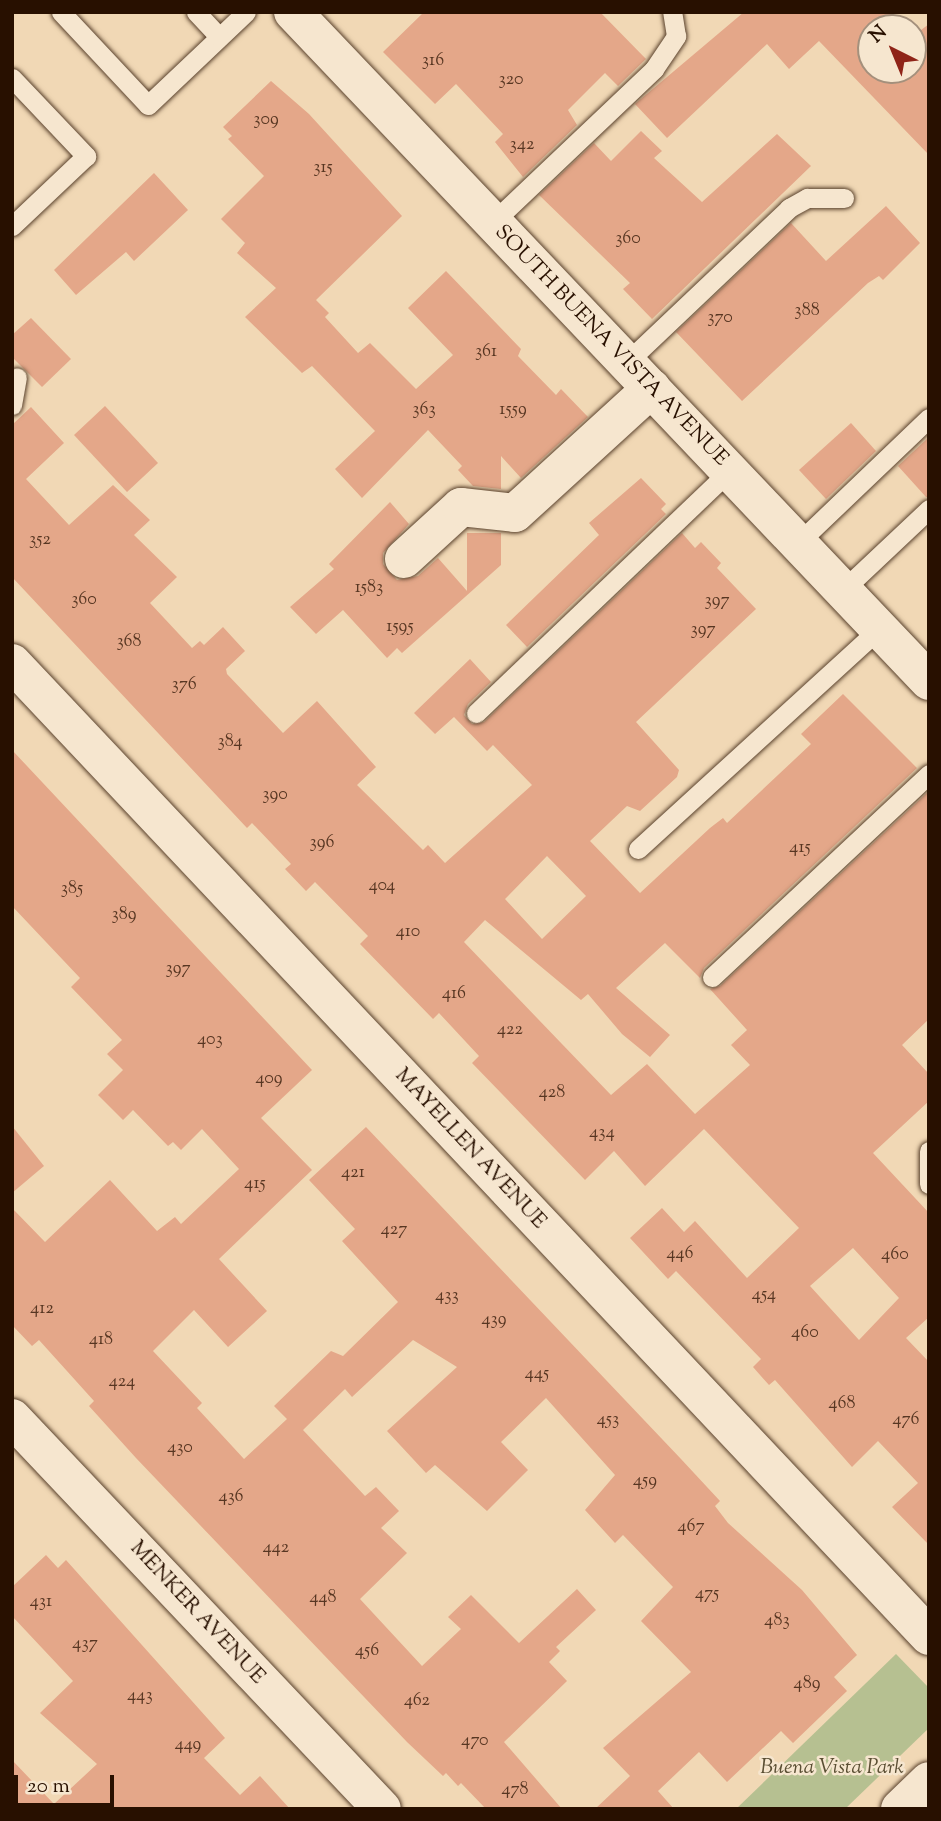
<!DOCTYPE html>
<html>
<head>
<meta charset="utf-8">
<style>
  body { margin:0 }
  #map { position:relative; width:941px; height:1821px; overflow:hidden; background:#f1d8b5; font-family:"Sorts Mill Goudy",serif }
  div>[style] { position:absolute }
  .green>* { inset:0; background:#b6c091 }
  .building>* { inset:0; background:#e4a789 }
  .roads { filter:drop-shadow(0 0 2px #5a422d) drop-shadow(0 0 2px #5a422d) }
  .service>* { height:19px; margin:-9.5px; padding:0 9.5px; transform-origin:9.5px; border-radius:9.5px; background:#f6e6cf }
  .minor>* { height:38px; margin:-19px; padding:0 19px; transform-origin:19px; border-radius:19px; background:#f6e6cf }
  span { translate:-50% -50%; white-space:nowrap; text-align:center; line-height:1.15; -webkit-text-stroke:5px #f6e6cf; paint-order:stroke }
  .number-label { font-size:18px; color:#573622 }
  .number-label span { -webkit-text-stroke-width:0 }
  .street-label { font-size:21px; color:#281000 }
  .park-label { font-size:21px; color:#5a4e33; font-style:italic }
  .frame { position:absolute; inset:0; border:14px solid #281000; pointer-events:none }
  .north { position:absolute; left:857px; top:14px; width:70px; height:70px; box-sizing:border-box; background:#f6e6cf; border:2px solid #a4907c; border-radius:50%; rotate:317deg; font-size:19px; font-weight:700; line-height:28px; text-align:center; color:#281000 }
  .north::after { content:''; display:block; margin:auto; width:24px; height:32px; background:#8f2418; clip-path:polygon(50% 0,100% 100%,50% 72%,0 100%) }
  .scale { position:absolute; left:14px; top:1775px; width:100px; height:32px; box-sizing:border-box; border:4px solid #281000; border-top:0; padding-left:9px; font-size:21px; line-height:24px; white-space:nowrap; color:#281000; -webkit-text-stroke:5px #f6e6cf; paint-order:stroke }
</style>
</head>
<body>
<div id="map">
  <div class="green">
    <div style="clip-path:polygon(896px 1654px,929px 1688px,929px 1728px,845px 1809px,736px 1809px)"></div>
  </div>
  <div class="building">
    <div style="clip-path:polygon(424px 12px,600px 12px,646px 59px,618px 86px,605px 73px,568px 110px,577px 125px,523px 177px,495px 142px,503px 134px,456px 84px,435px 104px,383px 52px)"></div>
    <div style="clip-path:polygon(744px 12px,891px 12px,905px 28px,871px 28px,871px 70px,913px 70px,913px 36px,929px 24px,929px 155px,819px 41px,789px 69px,767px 44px,667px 138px,635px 104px)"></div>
    <div style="clip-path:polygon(271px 81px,309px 114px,402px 216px,316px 300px,329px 313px,325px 317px,358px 353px,370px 343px,416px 389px,453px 355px,408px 308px,446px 271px,521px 349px,518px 356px,556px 395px,561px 389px,588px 417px,521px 478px,501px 456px,501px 489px,473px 486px,458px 470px,462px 466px,428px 430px,362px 498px,335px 469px,375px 431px,312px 366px,302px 373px,245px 317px,276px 288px,237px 253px,245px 243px,221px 219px,264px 176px,228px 139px,232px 136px,223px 127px)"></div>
    <div style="clip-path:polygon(641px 131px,662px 151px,654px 158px,702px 202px,777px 134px,811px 166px,652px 319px,623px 289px,630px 283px,539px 195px,594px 143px,611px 161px)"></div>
    <div style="clip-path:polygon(154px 173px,188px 210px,134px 261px,126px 252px,76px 295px,54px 270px)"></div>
    <div style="clip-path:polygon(886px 206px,920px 243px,883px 280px,879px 276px,868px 283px,742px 401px,676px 332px,791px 223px,826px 261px)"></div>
    <div style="clip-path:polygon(31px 318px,71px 359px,42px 387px,12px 357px,12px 335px)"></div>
    <div style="clip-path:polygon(105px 406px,158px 463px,127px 492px,74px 435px)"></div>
    <div style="clip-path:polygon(evenodd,31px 407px,64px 443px,26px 479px,69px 525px,113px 485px,150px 520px,134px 535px,177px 577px,150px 603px,192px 648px,200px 641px,204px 645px,223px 627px,245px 651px,226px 669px,227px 674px,283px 733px,317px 701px,376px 767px,357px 785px,423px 850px,428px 845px,445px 863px,532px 785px,493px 745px,487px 751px,454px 717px,435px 734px,414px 713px,470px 659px,491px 682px,468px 704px,464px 715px,472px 724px,484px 722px,682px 533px,695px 548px,701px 542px,721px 563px,717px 568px,756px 609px,636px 722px,679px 770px,677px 777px,640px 811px,627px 806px,590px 841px,640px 893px,710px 828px,723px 818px,727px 823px,811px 744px,801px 734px,843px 694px,917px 768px,704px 968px,700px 978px,665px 943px,616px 988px,670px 1035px,650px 1057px,622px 1034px,588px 994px,581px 1000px,485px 920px,464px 942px,611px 1095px,647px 1064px,695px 1114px,750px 1065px,731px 1045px,747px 1030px,710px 989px,720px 986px,929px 791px,929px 1019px,902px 1045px,929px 1074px,929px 1101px,873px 1153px,929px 1213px,929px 1317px,906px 1338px,929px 1362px,929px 1545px,892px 1507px,918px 1483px,878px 1441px,852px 1467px,775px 1380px,769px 1385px,753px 1367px,761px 1359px,676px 1271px,668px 1279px,630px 1238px,662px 1208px,684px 1232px,695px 1221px,747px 1278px,799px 1228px,704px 1129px,645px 1186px,614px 1151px,585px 1180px,472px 1063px,479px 1056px,439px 1013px,433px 1019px,360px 944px,368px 936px,315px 882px,306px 891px,285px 869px,291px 864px,252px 823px,247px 828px,12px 577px,12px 425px,31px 407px,547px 856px,586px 896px,542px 939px,505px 899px,547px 856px,31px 407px,853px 1248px,899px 1298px,859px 1340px,810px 1286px,853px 1248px)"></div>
    <div style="clip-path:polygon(851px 423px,876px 451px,826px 499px,799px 470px)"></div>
    <div style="clip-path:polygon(929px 437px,929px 497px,926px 497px,898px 466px)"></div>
    <div style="clip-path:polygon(641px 478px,666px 504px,661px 509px,666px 514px,527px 647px,506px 625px,599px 535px,589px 523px)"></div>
    <div style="clip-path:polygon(390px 502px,409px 524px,383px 553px,383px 564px,397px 580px,418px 576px,438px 558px,467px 591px,467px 533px,501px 533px,501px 565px,402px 653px,397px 648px,387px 658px,343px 610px,316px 634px,290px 607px,334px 569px,329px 564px)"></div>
    <div style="clip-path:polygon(12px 750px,312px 1070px,261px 1118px,312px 1170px,219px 1259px,267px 1311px,228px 1347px,194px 1310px,153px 1351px,202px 1403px,197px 1408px,244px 1459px,287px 1419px,274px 1406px,331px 1351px,343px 1356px,398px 1302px,342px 1241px,355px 1229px,309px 1180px,366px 1127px,681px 1459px,720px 1501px,715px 1506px,728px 1523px,802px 1590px,857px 1655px,834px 1677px,847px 1691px,793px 1743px,781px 1731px,727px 1782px,699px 1752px,658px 1791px,674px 1809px,595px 1809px,630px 1776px,603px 1748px,691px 1672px,641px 1621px,673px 1587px,623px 1535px,615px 1543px,585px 1510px,615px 1475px,546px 1398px,501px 1442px,528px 1470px,487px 1511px,435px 1465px,426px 1473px,387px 1431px,457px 1367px,413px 1340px,352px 1397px,345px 1389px,303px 1430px,365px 1496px,376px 1487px,399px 1511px,381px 1528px,407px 1553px,360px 1599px,422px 1666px,461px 1629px,448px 1617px,471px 1595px,519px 1643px,577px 1589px,596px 1610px,556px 1647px,560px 1651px,549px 1662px,567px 1681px,504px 1742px,562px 1809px,486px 1809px,461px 1783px,458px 1786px,446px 1773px,443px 1776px,407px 1742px,136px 1458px,89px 1406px,94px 1401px,39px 1340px,32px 1346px,12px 1325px,12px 1208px,45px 1242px,110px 1180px,157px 1231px,175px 1217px,181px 1224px,239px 1169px,202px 1129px,181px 1150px,173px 1142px,168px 1146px,133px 1110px,123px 1120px,98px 1095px,123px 1070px,107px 1054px,122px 1040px,71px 987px,80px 978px,12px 906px)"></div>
    <div style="clip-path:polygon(12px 1126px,44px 1166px,12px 1193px)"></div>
    <div style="clip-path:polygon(46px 1555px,58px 1568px,66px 1560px,225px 1738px,204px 1758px,240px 1795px,260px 1776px,290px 1809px,12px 1809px,12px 1760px,54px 1804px,97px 1764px,40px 1713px,73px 1681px,12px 1616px,12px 1587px)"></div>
  </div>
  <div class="roads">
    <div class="service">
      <div style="left:61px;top:12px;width:127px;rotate:46.9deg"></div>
      <div style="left:148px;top:105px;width:135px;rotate:-43.5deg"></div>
      <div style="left:196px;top:12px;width:34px;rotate:47deg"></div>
      <div style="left:12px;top:78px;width:108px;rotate:46.5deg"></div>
      <div style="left:86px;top:156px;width:102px;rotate:136.6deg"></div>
      <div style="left:493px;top:222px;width:222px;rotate:-43.5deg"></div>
      <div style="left:654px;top:69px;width:40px;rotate:-56deg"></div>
      <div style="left:676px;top:36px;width:24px;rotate:-99deg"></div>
      <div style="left:627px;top:362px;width:224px;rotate:-43.5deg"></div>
      <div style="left:789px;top:208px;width:21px;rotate:-29deg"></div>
      <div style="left:807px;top:198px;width:37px"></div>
      <div style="left:12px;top:405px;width:28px;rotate:-80deg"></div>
      <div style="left:798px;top:543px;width:181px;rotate:-43.7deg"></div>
      <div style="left:843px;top:590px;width:118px;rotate:-43.3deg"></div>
      <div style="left:476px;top:713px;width:352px;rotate:-43.7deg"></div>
      <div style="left:638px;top:849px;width:328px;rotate:-42.4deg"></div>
      <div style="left:712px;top:977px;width:297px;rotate:-43.1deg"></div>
      <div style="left:929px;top:1151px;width:33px;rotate:90deg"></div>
    </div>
    <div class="minor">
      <div style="left:293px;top:12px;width:923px;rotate:46.45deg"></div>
      <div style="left:404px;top:559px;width:77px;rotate:-42.4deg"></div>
      <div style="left:461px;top:507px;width:54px;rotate:6.3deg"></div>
      <div style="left:515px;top:513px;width:185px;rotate:-42.4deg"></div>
      <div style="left:12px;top:663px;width:1337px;rotate:46.7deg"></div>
      <div style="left:12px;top:1418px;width:538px;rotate:46.58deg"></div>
      <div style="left:900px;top:1809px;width:40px;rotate:-44deg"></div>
    </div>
  </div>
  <div class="number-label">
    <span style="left:433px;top:61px">316</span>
    <span style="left:511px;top:80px">320</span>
    <span style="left:266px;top:120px">309</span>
    <span style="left:522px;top:145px">342</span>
    <span style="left:323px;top:168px">315</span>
    <span style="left:628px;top:239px">360</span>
    <span style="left:807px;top:311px">388</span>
    <span style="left:720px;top:318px">370</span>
    <span style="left:486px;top:352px">361</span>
    <span style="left:424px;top:410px">363</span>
    <span style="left:513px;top:410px">1559</span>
    <span style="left:40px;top:540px">352</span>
    <span style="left:369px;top:588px">1583</span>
    <span style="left:84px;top:600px">360</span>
    <span style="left:717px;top:601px">397</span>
    <span style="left:400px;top:627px">1595</span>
    <span style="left:703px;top:630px">397</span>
    <span style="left:129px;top:642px">368</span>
    <span style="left:184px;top:685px">376</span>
    <span style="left:230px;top:742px">384</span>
    <span style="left:275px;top:795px">390</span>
    <span style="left:322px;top:843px">396</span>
    <span style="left:800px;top:848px">415</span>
    <span style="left:382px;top:886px">404</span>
    <span style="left:72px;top:889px">385</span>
    <span style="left:124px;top:915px">389</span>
    <span style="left:408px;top:932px">410</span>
    <span style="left:178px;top:969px">397</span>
    <span style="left:454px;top:994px">416</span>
    <span style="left:510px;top:1030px">422</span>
    <span style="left:210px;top:1040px">403</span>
    <span style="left:269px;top:1079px">409</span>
    <span style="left:552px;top:1093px">428</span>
    <span style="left:602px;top:1133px">434</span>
    <span style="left:353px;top:1173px">421</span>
    <span style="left:255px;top:1184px">415</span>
    <span style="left:394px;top:1230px">427</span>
    <span style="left:680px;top:1254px">446</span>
    <span style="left:895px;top:1255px">460</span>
    <span style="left:764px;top:1295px">454</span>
    <span style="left:447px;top:1296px">433</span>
    <span style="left:42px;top:1309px">412</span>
    <span style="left:494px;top:1320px">439</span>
    <span style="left:805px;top:1333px">460</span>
    <span style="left:101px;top:1340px">418</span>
    <span style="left:537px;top:1374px">445</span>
    <span style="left:122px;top:1382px">424</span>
    <span style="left:842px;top:1404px">468</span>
    <span style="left:608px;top:1420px">453</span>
    <span style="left:906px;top:1420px">476</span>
    <span style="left:180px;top:1448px">430</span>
    <span style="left:645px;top:1481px">459</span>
    <span style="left:231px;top:1497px">436</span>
    <span style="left:691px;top:1527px">467</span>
    <span style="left:276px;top:1548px">442</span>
    <span style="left:707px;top:1594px">475</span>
    <span style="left:323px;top:1598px">448</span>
    <span style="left:41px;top:1602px">431</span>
    <span style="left:777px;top:1621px">483</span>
    <span style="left:85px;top:1644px">437</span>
    <span style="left:367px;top:1651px">456</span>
    <span style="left:807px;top:1684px">489</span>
    <span style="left:140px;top:1696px">443</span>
    <span style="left:417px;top:1701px">462</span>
    <span style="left:475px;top:1741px">470</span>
    <span style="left:188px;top:1745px">449</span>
    <span style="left:515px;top:1790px">478</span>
  </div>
  <div class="street-label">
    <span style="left:611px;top:346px;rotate:46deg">SOUTH BUENA VISTA AVENUE</span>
    <span style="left:470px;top:1149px;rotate:47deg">MAYELLEN AVENUE</span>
    <span style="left:197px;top:1613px;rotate:47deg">MENKER AVENUE</span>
  </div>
  <div class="park-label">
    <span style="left:832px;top:1768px">Buena Vista Park</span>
  </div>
  <div class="frame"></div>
  <div class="north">N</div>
  <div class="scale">20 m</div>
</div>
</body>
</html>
